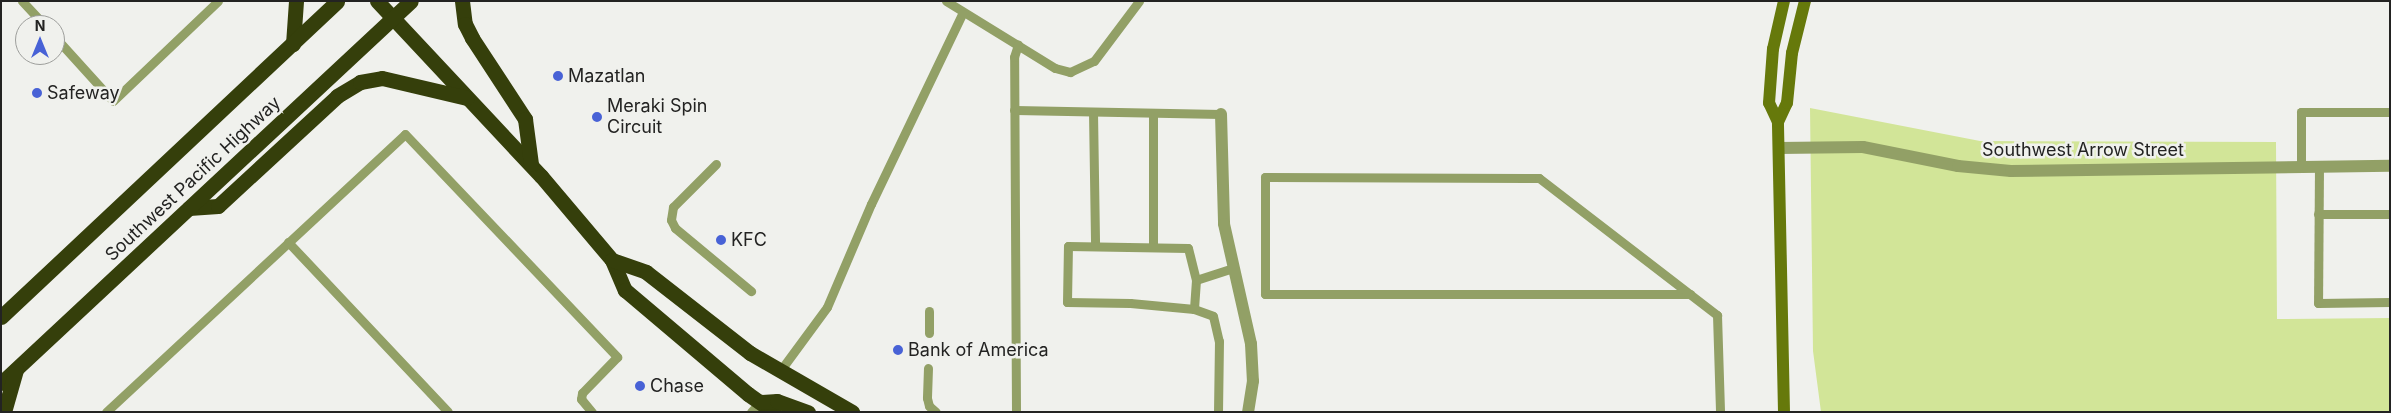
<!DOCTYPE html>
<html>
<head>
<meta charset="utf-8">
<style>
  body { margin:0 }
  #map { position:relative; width:2391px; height:413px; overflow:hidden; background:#f0f1ed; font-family:Inter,sans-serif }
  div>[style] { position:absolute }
  .green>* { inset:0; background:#d2e598 }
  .lane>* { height:9px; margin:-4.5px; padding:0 4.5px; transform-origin:4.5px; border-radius:4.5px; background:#92a066 }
  .street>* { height:12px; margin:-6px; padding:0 6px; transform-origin:6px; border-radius:6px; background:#92a066 }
  .secondary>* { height:12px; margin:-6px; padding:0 6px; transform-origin:6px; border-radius:6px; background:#66790b }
  .highway>* { height:15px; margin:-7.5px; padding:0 7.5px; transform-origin:7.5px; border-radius:7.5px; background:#353f0b }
  .dots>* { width:14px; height:14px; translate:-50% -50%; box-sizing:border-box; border:2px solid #f0f1ed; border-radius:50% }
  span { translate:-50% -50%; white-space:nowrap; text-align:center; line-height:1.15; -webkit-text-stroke:5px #f0f1ed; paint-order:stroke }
  .poi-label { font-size:18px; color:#232322 }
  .left { translate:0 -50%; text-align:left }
  .street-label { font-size:18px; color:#232322 }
  .frame { position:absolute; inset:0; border:2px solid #232322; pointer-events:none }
  .north { position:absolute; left:15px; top:15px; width:50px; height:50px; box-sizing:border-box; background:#f0f1ed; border:1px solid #9e9f9c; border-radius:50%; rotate:0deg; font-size:14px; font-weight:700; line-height:20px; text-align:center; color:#232322 }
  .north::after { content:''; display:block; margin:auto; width:18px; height:22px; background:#4862d6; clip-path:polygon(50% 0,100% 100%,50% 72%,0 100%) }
</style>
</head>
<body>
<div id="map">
  <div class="green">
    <div style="clip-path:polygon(1810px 108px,1980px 141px,2276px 142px,2277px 319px,2390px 318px,2390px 412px,1821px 412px,1813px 351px)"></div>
  </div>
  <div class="lane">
    <div style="left:22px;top:1px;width:33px;rotate:47deg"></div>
    <div style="left:946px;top:1px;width:128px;rotate:31.6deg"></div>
    <div style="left:1055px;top:68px;width:16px;rotate:15deg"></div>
    <div style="left:1070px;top:72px;width:26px;rotate:-25deg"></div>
    <div style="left:1094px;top:61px;width:75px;rotate:-53.1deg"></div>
    <div style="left:55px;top:37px;width:86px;rotate:47.8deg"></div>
    <div style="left:113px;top:101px;width:145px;rotate:-43.6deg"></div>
    <div style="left:1014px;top:110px;width:207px;rotate:1.1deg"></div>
    <div style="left:1093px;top:112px;width:134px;rotate:89.1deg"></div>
    <div style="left:1153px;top:113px;width:134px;rotate:90deg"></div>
    <div style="left:716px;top:164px;width:61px;rotate:135deg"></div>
    <div style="left:673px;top:207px;width:13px;rotate:99deg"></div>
    <div style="left:671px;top:220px;width:9px;rotate:63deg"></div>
    <div style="left:675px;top:228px;width:99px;rotate:39.7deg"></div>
    <div style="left:2301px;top:167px;width:55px;rotate:-90deg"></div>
    <div style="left:2301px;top:112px;width:89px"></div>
    <div style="left:2319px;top:167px;width:136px;rotate:90.4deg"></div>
    <div style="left:2318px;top:303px;width:72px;rotate:-0.8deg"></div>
    <div style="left:2318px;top:214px;width:72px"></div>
    <div style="left:288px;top:242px;width:233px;rotate:46.7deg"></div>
    <div style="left:1196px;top:280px;width:29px;rotate:94deg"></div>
    <div style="left:1194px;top:309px;width:64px;rotate:-174.6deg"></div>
    <div style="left:1130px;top:303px;width:63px;rotate:-179.1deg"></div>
    <div style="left:1067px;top:302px;width:56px;rotate:-89deg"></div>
    <div style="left:1068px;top:246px;width:120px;rotate:1deg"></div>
    <div style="left:1188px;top:248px;width:33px;rotate:76deg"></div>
    <div style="left:1196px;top:280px;width:39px;rotate:-18deg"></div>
    <div style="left:1690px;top:294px;width:425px;rotate:180deg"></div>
    <div style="left:1265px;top:294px;width:117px;rotate:-90deg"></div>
    <div style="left:1265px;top:177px;width:274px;rotate:0.2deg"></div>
    <div style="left:1539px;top:178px;width:225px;rotate:37.6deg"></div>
    <div style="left:1717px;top:315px;width:97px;rotate:88.2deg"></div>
    <div style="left:1194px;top:309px;width:20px;rotate:20deg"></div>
    <div style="left:1213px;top:316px;width:26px;rotate:77deg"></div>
    <div style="left:1219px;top:341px;width:71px;rotate:90.8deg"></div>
    <div style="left:929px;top:333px;width:22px;rotate:-90deg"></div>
    <div style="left:928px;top:368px;width:30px;rotate:92deg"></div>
    <div style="left:927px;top:398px;width:8px;rotate:76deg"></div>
    <div style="left:929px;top:406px;width:9px;rotate:41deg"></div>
    <div style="left:780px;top:371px;width:79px;rotate:-53.7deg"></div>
    <div style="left:827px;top:307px;width:112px;rotate:-66.9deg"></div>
    <div style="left:871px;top:204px;width:211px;rotate:-64.4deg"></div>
    <div style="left:106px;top:412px;width:408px;rotate:-42.9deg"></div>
    <div style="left:405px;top:134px;width:308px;rotate:46.4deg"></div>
    <div style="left:617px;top:357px;width:50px;rotate:134.2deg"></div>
    <div style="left:582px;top:393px;width:6px;rotate:99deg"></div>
    <div style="left:581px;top:399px;width:17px;rotate:50deg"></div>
    <div style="left:751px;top:412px;width:13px;rotate:-48deg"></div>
    <div style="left:1016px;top:412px;width:355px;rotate:-90.3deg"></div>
    <div style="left:1014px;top:57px;width:13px;rotate:-72deg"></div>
  </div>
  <div class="street">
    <div style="left:1221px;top:114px;width:110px;rotate:88.4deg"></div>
    <div style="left:1224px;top:224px;width:123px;rotate:77.3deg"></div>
    <div style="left:1251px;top:344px;width:37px;rotate:87deg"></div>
    <div style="left:1253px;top:381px;width:31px;rotate:99deg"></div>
    <div style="left:1779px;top:148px;width:84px;rotate:-0.7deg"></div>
    <div style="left:1863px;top:147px;width:97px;rotate:11.3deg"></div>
    <div style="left:1958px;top:166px;width:53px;rotate:5.4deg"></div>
    <div style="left:2011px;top:171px;width:379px;rotate:-0.8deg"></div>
  </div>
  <div class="secondary">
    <div style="left:1778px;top:122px;width:21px;rotate:-65deg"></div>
    <div style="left:1787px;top:103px;width:50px;rotate:-84.3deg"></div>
    <div style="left:1792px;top:53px;width:54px;rotate:-76deg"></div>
    <div style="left:1784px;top:412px;width:290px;rotate:-91.2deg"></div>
    <div style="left:1778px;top:122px;width:21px;rotate:-115deg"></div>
    <div style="left:1769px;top:103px;width:54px;rotate:-85.8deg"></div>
    <div style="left:1773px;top:49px;width:49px;rotate:-77.1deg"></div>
  </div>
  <div class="highway">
    <div style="left:377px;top:1px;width:240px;rotate:46.9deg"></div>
    <div style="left:541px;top:176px;width:110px;rotate:49.8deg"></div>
    <div style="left:612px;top:260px;width:33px;rotate:67deg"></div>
    <div style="left:625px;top:290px;width:161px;rotate:40.2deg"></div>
    <div style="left:748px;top:394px;width:32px;rotate:35deg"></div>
    <div style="left:462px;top:1px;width:23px;rotate:83deg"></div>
    <div style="left:465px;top:24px;width:16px;rotate:63deg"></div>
    <div style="left:472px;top:38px;width:97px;rotate:56.8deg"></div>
    <div style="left:525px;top:119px;width:45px;rotate:82.4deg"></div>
    <div style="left:293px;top:44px;width:43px;rotate:-86deg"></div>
    <div style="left:189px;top:208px;width:29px;rotate:-4deg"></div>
    <div style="left:218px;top:206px;width:162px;rotate:-42.7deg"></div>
    <div style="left:337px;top:96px;width:27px;rotate:-31deg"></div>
    <div style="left:360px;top:82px;width:22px;rotate:-10deg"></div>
    <div style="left:382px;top:78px;width:87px;rotate:13.2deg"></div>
    <div style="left:612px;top:260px;width:36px;rotate:19deg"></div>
    <div style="left:646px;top:272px;width:132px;rotate:37.9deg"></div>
    <div style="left:750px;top:353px;width:118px;rotate:30deg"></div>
    <div style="left:1px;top:317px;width:461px;rotate:-43.2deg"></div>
    <div style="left:1px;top:383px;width:560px;rotate:-42.98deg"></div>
    <div style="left:760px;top:402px;width:17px;rotate:-3deg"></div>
    <div style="left:777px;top:401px;width:33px;rotate:20deg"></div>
    <div style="left:4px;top:412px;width:44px;rotate:-74.1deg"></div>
  </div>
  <div class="dots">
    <div style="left:558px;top:76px;background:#4862d6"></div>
    <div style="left:37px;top:93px;background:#4862d6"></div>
    <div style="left:597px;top:117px;background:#4862d6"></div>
    <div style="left:721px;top:240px;background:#4862d6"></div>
    <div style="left:898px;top:350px;background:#4862d6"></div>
    <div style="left:640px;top:386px;background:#4862d6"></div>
  </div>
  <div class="poi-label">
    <span class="left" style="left:568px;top:76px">Mazatlan</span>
    <span class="left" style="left:47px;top:93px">Safeway</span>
    <span class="left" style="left:607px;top:117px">Meraki Spin<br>Circuit</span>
    <span class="left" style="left:731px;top:240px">KFC</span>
    <span class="left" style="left:908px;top:350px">Bank of America</span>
    <span class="left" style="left:650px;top:386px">Chase</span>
  </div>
  <div class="street-label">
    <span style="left:2083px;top:150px">Southwest Arrow Street</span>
    <span style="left:193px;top:179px;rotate:-43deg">Southwest Pacific Highway</span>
  </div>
  <div class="frame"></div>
  <div class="north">N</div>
</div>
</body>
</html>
